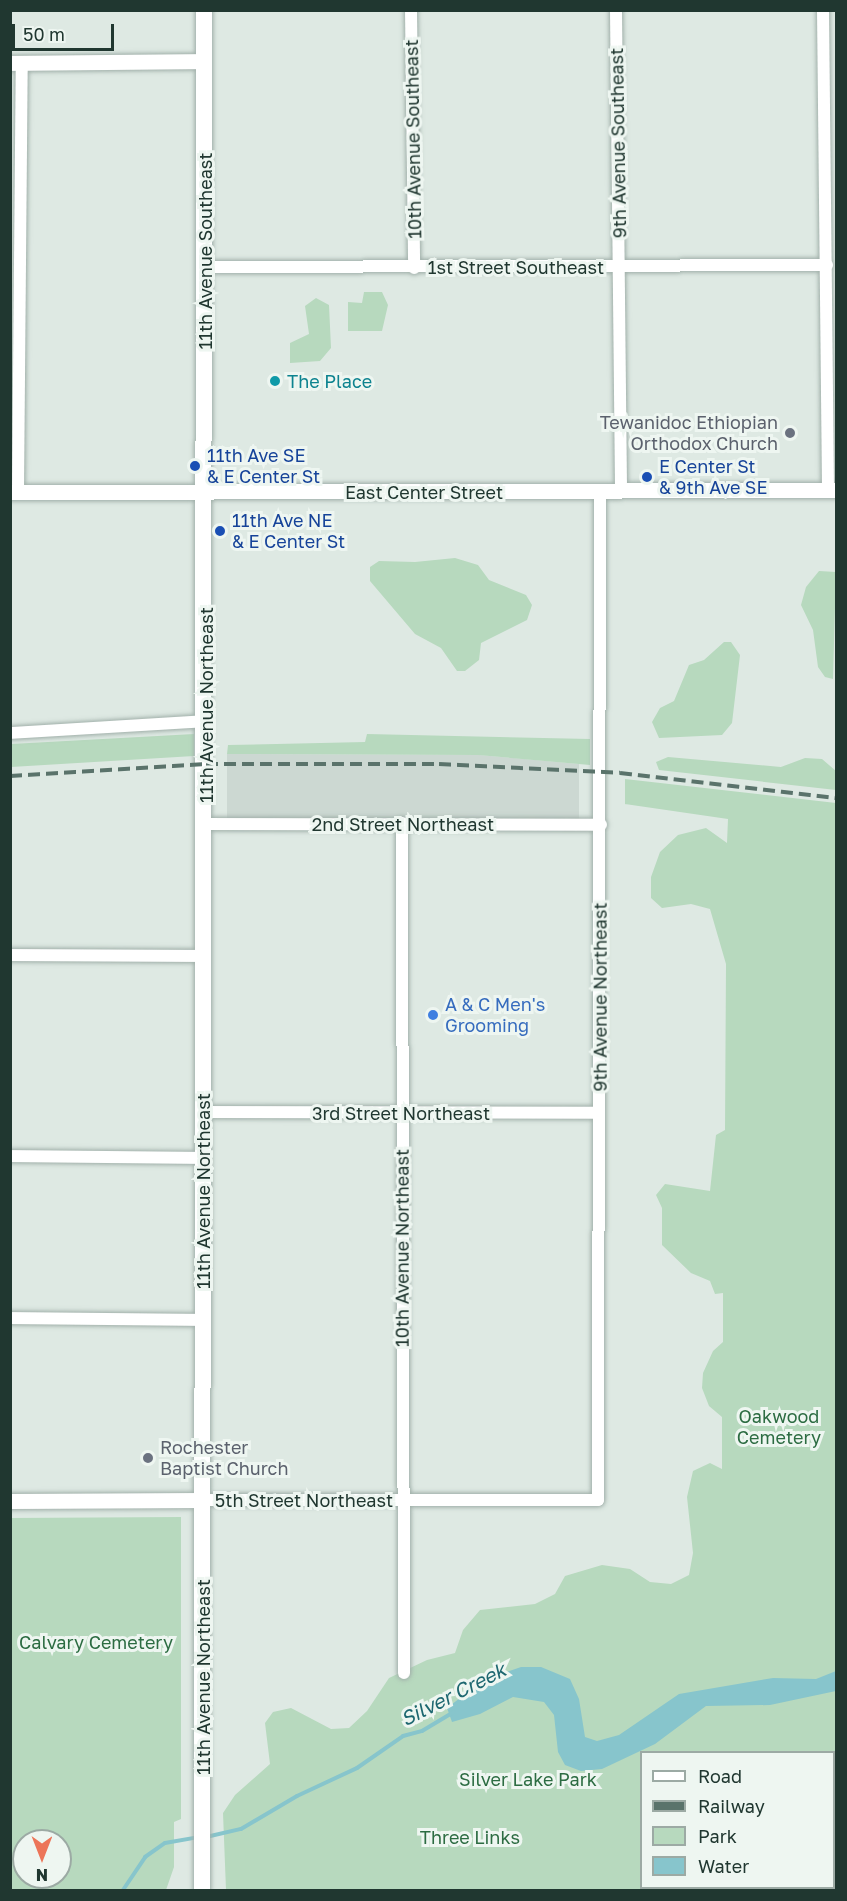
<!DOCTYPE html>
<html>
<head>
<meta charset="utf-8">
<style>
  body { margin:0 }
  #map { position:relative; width:847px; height:1901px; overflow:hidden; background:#dee9e3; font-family:"Golos Text",sans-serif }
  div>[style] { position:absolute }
  .built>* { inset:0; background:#ccd8d2 }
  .green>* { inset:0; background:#b7d9be }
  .water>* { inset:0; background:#87c5cc }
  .stream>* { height:4px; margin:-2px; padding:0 2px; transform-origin:2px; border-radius:2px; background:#87c5cc }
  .roads { filter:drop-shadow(0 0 2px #a1b0aa) drop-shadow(0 0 2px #a1b0aa) }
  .minor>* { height:12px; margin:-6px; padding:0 6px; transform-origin:6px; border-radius:6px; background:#fff }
  .tertiary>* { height:15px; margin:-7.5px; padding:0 7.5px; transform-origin:7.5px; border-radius:7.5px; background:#fff }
  .secondary>* { height:16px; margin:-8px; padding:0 8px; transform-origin:8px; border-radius:8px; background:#fff }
  .rail>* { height:4px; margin-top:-2px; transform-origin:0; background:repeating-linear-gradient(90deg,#5a736b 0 12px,transparent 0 18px) }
  .dots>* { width:16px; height:16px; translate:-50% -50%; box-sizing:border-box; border:3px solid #eef6f1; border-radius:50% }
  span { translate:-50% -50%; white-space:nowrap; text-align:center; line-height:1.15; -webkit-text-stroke:6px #eef6f1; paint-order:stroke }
  .street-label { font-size:18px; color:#203730 }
  .culture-label { font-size:18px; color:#0d838f }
  .left { translate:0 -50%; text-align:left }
  .worship-label { font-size:18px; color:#5b616d }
  .right { translate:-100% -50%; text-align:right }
  .transit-label { font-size:18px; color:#164399 }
  .shop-label { font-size:18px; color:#366cbe }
  .park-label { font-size:18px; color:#2c6c42 }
  .water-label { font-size:20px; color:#1d6770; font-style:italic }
  .frame { position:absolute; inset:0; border:12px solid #203730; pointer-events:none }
  .legend { position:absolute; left:640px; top:1751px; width:195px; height:138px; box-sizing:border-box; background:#eef6f1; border:2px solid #9caaa4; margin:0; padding:8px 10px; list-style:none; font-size:18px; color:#203730 }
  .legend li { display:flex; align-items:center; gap:12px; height:30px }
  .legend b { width:30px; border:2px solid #9caaa4 }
  .north { position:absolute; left:12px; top:1829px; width:60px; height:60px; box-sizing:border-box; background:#eef6f1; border:2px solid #9caaa4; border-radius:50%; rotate:180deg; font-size:16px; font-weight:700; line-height:24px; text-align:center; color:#203730 }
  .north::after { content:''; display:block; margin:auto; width:21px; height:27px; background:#ec7559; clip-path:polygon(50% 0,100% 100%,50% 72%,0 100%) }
  .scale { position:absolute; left:12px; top:24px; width:102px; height:27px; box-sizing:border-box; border:3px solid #203730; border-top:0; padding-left:8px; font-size:18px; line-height:21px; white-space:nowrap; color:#203730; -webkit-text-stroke:4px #eef6f1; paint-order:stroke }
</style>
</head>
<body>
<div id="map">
  <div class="built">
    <div style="clip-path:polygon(227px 754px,479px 755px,579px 764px,579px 820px,227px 818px)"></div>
  </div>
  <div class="green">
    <div style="clip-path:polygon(364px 292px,382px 292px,388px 305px,382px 331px,348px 331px,348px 302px,362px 303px)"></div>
    <div style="clip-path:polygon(316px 298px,329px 305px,331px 348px,320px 361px,290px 363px,290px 343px,309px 334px,305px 306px)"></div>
    <div style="clip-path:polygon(455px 558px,478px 565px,489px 580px,526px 595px,532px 605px,527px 620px,481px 643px,479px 660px,465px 671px,457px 671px,441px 648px,415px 634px,370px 581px,370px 567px,379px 561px,415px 562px)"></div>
    <div style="clip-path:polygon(819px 571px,836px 572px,833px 679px,825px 677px,818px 667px,813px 630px,801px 605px,806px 587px)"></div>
    <div style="clip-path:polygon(724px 642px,731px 642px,740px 655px,732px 723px,722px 735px,659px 738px,652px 722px,660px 708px,674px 701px,689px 665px,704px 660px)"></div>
    <div style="clip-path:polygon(194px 734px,194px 756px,11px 767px,11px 744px)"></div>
    <div style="clip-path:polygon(367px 734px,590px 739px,590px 765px,478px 755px,227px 754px,228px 745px,365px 742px)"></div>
    <div style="clip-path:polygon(668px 757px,781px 767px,805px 758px,822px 759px,836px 771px,836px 790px,659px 770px,656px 762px)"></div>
    <div style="clip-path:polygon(evenodd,625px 779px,836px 803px,836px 1890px,226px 1890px,223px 1813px,235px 1795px,270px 1764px,265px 1723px,273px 1712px,291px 1708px,331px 1729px,349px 1728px,367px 1711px,389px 1678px,427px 1660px,455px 1653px,463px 1630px,480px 1610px,535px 1604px,555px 1594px,565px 1576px,602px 1565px,630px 1569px,650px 1582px,671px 1584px,689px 1575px,693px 1553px,687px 1497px,693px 1471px,710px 1463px,722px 1469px,722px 1417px,709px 1406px,702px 1388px,703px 1373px,713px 1351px,723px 1342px,723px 1293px,715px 1294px,710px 1281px,691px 1273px,662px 1245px,662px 1208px,656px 1195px,665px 1184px,710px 1191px,716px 1135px,725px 1130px,726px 964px,710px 909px,691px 904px,662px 908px,651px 898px,651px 877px,660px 852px,678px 835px,706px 828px,727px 843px,728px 819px,625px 804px,625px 779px,642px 1752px,834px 1752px,834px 1888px,642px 1888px,642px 1752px)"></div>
    <div style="clip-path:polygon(evenodd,181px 1517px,181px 1819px,174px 1822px,174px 1867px,166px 1890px,11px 1890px,11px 1518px,181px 1517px,24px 1841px,60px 1841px,60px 1877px,24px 1877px,24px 1841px)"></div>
  </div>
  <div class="water">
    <div style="clip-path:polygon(521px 1667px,541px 1667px,570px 1679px,579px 1699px,585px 1737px,597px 1741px,619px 1735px,679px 1694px,773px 1678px,816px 1679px,836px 1671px,836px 1691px,770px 1705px,706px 1706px,655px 1744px,602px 1769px,581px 1771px,565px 1765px,558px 1752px,554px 1715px,544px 1702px,513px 1697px,480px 1714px,452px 1722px,447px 1708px,460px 1698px,481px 1681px)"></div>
  </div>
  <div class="stream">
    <div style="left:206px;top:1837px;width:36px;rotate:-13deg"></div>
    <div style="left:241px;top:1829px;width:65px;rotate:-30.5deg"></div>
    <div style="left:297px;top:1796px;width:66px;rotate:-25deg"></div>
    <div style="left:357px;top:1768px;width:56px;rotate:-34.8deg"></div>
    <div style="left:403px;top:1736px;width:20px;rotate:-15deg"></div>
    <div style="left:422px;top:1731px;width:37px;rotate:-31deg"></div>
    <div style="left:123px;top:1890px;width:40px;rotate:-56deg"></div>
    <div style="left:145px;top:1857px;width:24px;rotate:-35deg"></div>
    <div style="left:165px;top:1843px;width:34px;rotate:-10deg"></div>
  </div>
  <div class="roads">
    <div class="minor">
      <div style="left:411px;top:10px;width:258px;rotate:89.3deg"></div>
      <div style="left:616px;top:10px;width:482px;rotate:89.4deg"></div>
      <div style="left:823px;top:10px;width:480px;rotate:89.4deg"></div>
      <div style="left:205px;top:267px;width:622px;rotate:-0.18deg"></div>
      <div style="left:18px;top:492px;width:429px;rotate:-89.5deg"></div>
      <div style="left:10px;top:733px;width:196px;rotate:-3.5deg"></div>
      <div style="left:402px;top:823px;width:850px;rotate:89.87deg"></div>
      <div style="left:206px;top:824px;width:395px;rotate:0.1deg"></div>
      <div style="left:10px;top:955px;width:193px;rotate:0.3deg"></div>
      <div style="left:203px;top:1112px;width:396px;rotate:0.1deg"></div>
      <div style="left:10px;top:1156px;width:193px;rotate:0.6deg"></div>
      <div style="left:10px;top:1318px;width:194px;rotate:0.6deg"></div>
      <div style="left:204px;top:1500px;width:394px"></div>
      <div style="left:598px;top:1500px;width:1007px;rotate:-89.89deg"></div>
    </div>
    <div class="tertiary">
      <div style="left:10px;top:63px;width:194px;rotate:-0.6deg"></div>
      <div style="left:10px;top:492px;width:826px;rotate:-0.14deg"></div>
      <div style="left:10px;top:1501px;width:194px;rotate:-0.3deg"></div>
    </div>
    <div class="secondary">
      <div style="left:202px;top:1890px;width:1880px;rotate:-89.94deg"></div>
    </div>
  </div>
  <div class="rail">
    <div style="left:10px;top:776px;width:196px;rotate:-3.5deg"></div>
    <div style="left:206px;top:764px;width:233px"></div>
    <div style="left:439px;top:764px;width:181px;rotate:2.8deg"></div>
    <div style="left:620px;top:773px;width:217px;rotate:6.6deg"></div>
  </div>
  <div class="dots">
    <div style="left:275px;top:381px;background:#0f9aa8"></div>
    <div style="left:790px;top:433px;background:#6b7280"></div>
    <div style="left:195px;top:466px;background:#1a4fb4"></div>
    <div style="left:647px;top:477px;background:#1a4fb4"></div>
    <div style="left:220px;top:531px;background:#1a4fb4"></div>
    <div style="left:433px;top:1015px;background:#3f7fe0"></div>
    <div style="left:148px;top:1458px;background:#6b7280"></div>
  </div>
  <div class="street-label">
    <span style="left:413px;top:139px;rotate:-91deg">10th Avenue Southeast</span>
    <span style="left:618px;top:143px;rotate:-91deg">9th Avenue Southeast</span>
    <span style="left:205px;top:251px;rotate:-90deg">11th Avenue Southeast</span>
    <span style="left:516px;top:267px">1st Street Southeast</span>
    <span style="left:424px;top:492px">East Center Street</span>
    <span style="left:206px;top:705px;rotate:-90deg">11th Avenue Northeast</span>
    <span style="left:403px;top:824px">2nd Street Northeast</span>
    <span style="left:600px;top:997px;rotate:-90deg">9th Avenue Northeast</span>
    <span style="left:401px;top:1113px">3rd Street Northeast</span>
    <span style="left:203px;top:1191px;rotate:-90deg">11th Avenue Northeast</span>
    <span style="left:402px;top:1248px;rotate:-90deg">10th Avenue Northeast</span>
    <span style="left:304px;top:1500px">5th Street Northeast</span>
    <span style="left:203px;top:1677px;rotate:-90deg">11th Avenue Northeast</span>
  </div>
  <div class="culture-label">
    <span class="left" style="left:287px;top:381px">The Place</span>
  </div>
  <div class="worship-label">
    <span class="right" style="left:778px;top:433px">Tewanidoc Ethiopian<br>Orthodox Church</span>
    <span class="left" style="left:160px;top:1458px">Rochester<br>Baptist Church</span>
  </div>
  <div class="transit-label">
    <span class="left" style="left:207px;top:466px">11th Ave SE<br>&amp; E Center St</span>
    <span class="left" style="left:659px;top:477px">E Center St<br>&amp; 9th Ave SE</span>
    <span class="left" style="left:232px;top:531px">11th Ave NE<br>&amp; E Center St</span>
  </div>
  <div class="shop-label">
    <span class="left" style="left:445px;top:1015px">A &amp; C Men's<br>Grooming</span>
  </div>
  <div class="park-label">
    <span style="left:779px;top:1427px">Oakwood<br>Cemetery</span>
    <span style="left:96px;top:1642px">Calvary Cemetery</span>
    <span style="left:528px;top:1779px">Silver Lake Park</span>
    <span style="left:470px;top:1837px">Three Links</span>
  </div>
  <div class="water-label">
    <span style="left:453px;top:1694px;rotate:-27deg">Silver Creek</span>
  </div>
  <div class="frame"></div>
  <ul class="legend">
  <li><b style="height:8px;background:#fff"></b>Road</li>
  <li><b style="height:8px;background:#5a736b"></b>Railway</li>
  <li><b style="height:16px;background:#b7d9be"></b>Park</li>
  <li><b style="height:16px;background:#87c5cc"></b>Water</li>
  </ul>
  <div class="north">N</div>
  <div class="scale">50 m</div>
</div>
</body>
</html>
